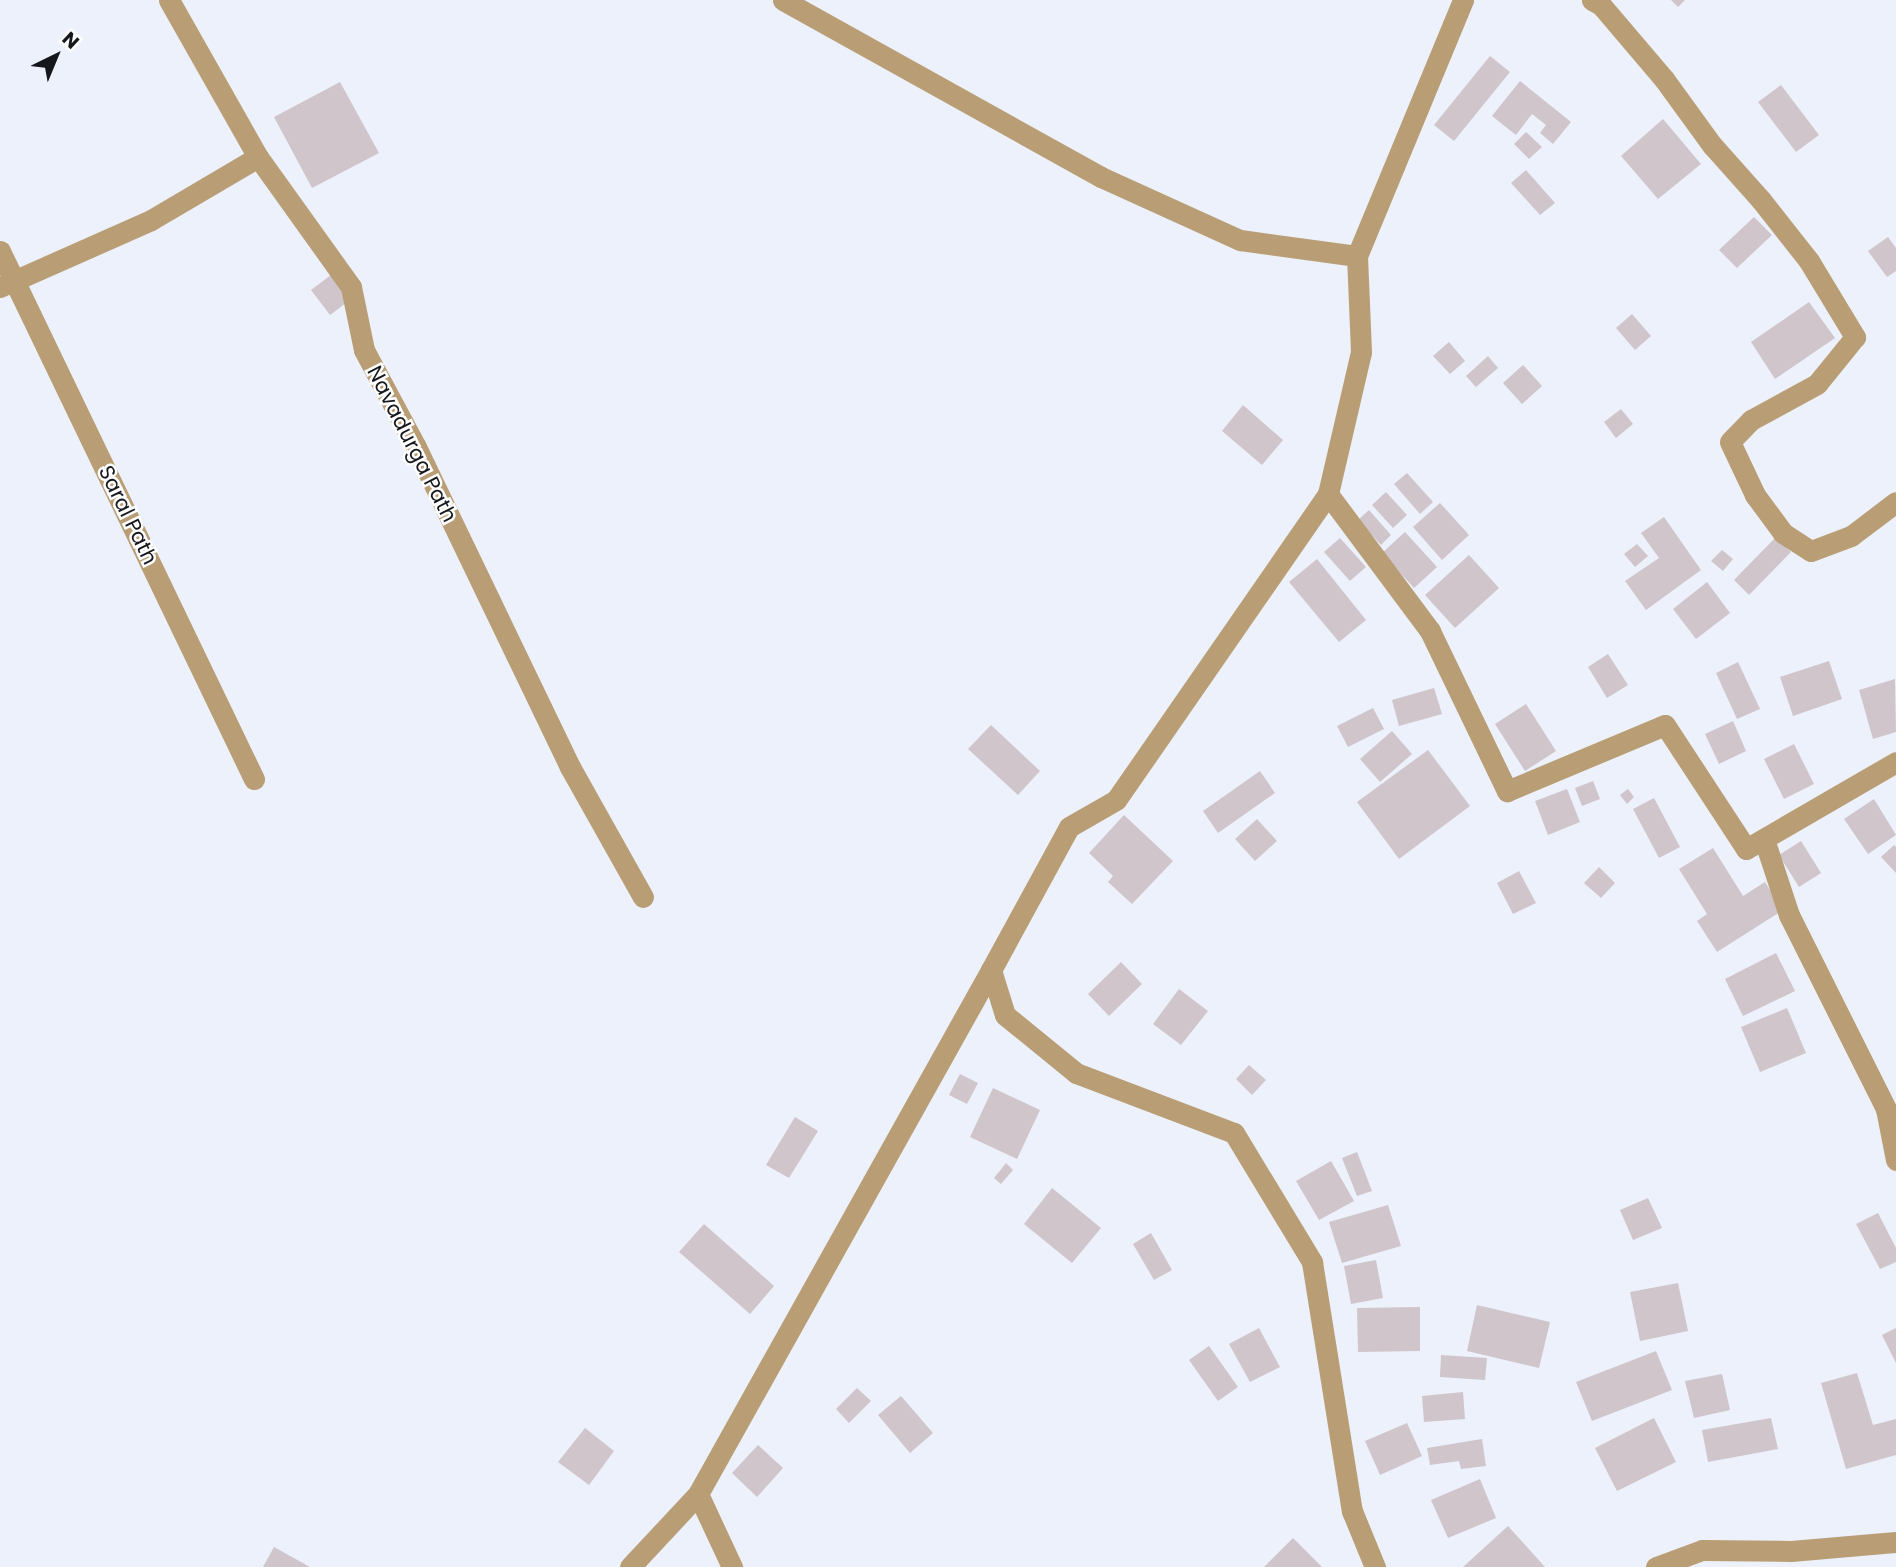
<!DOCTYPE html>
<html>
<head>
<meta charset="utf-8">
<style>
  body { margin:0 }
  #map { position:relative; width:1896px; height:1567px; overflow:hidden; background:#ecf1fb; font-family:Poppins,sans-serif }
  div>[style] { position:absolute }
  .building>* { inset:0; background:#d0c5cb }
  .street>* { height:21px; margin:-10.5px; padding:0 10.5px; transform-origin:10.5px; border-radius:10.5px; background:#b99e75 }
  span { translate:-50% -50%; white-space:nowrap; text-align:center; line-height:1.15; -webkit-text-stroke:5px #fefefe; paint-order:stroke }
  .street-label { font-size:21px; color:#16171b }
  .north { position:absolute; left:21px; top:21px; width:70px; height:70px; -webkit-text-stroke:5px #fefefe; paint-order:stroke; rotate:43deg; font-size:19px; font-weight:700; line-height:28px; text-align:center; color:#16171b }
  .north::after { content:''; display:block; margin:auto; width:24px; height:32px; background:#16171b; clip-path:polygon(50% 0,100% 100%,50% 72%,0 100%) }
</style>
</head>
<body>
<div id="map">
  <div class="building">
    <div style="clip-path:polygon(1671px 0,1685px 0,1678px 7px)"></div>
    <div style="clip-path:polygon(1490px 56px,1510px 72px,1454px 141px,1434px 125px)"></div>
    <div style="clip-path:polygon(1520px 81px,1571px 122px,1553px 144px,1540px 133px,1546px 125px,1532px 114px,1516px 135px,1492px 116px)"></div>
    <div style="clip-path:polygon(340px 82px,379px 153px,312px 188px,274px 117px)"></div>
    <div style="clip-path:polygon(1781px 85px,1819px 135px,1796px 152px,1758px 102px)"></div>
    <div style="clip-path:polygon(1663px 119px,1701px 164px,1658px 199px,1621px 156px)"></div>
    <div style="clip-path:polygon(1526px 132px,1542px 147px,1529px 159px,1514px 144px)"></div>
    <div style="clip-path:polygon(1526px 170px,1555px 203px,1540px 215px,1511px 183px)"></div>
    <div style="clip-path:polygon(1754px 217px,1772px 235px,1737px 268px,1719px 250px)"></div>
    <div style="clip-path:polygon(1888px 237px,1896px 248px,1896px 271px,1887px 277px,1868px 251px)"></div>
    <div style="clip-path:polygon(331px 275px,350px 300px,330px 315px,311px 290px)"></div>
    <div style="clip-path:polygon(1809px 302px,1835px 338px,1775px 379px,1751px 342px)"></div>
    <div style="clip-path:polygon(1632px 314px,1651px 336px,1635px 350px,1616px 328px)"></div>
    <div style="clip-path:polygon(1449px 342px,1465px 361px,1450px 374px,1433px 356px)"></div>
    <div style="clip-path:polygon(1488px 356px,1498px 368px,1476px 387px,1466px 376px)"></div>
    <div style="clip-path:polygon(1523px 365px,1542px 386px,1522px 404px,1503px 383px)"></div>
    <div style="clip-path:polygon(1243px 405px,1283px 440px,1262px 465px,1222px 431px)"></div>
    <div style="clip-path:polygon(1621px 409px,1633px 424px,1616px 438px,1604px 422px)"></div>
    <div style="clip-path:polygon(1407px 473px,1433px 502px,1420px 514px,1394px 484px)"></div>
    <div style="clip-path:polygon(1386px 492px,1407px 515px,1393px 528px,1372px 505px)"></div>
    <div style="clip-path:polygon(1440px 503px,1469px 535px,1442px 560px,1413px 527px)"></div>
    <div style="clip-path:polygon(1369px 510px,1391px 535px,1381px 545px,1358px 520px)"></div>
    <div style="clip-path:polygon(1664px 517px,1701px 570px,1646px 610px,1625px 581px,1659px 558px,1641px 533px)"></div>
    <div style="clip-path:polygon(1405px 532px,1437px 567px,1414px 588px,1382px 553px)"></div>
    <div style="clip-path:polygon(1776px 537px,1791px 552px,1749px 595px,1734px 580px)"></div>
    <div style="clip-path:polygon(1340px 538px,1366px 567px,1350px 581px,1324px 552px)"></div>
    <div style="clip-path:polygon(1637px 544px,1648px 556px,1635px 567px,1624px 554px)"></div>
    <div style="clip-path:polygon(1722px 550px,1733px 559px,1723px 571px,1711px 561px)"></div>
    <div style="clip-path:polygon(1469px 555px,1499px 588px,1455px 628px,1425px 595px)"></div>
    <div style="clip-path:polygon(1317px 559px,1366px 620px,1339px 642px,1289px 582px)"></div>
    <div style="clip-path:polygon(1707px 582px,1730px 613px,1696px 639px,1673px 609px)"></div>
    <div style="clip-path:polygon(1608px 654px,1628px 685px,1607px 698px,1588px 667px)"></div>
    <div style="clip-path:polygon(1829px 661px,1842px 699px,1793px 716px,1780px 677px)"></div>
    <div style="clip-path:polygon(1738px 662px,1760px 709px,1737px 719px,1716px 673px)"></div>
    <div style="clip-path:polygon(1895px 679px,1896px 732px,1873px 739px,1859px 690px)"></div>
    <div style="clip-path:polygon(1434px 688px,1442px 714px,1399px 726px,1392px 700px)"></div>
    <div style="clip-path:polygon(1526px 704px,1556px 751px,1525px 771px,1495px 724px)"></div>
    <div style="clip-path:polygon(1373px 708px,1384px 729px,1348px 747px,1337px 726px)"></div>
    <div style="clip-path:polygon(1733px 721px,1746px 751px,1719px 764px,1705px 734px)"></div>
    <div style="clip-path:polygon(991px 725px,1040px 771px,1018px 795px,968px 749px)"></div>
    <div style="clip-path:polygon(1392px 731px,1412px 754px,1380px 782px,1360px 759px)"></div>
    <div style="clip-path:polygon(1794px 744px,1814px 784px,1784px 799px,1764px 759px)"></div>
    <div style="clip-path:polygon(1428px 750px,1470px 806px,1399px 859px,1357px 802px)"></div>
    <div style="clip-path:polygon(1260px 771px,1275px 793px,1218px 833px,1203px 811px)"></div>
    <div style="clip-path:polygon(1593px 781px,1600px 799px,1582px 806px,1575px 788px)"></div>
    <div style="clip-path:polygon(1567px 789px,1580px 822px,1548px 835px,1535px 801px)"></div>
    <div style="clip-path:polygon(1628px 789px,1634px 797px,1627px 804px,1620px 795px)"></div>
    <div style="clip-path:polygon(1654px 798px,1680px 847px,1659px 858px,1633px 809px)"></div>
    <div style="clip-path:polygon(1874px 799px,1896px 835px,1868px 854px,1844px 819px)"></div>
    <div style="clip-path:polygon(1124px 815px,1173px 861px,1132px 904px,1108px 882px,1113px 876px,1089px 853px)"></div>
    <div style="clip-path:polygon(1257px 819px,1277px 841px,1255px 861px,1235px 839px)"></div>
    <div style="clip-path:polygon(1801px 841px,1821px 873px,1799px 887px,1779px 855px)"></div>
    <div style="clip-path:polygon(1894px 845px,1896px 847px,1896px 873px,1881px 857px)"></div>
    <div style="clip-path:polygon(1713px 848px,1743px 896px,1765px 882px,1783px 910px,1717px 952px,1697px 921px,1707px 914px,1679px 869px)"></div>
    <div style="clip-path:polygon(1599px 867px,1615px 883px,1601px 898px,1584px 883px)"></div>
    <div style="clip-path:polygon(1519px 871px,1536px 903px,1513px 914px,1497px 883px)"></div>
    <div style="clip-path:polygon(1776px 953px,1795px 991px,1743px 1016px,1725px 979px)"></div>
    <div style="clip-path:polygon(1121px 962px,1142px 984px,1109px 1016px,1088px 994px)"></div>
    <div style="clip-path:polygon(1179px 989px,1208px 1011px,1181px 1045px,1153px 1024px)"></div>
    <div style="clip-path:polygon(1787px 1008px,1806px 1053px,1760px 1072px,1741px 1027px)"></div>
    <div style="clip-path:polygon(1249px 1065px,1266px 1080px,1252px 1095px,1236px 1079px)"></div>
    <div style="clip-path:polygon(960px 1074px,978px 1083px,967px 1104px,949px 1095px)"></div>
    <div style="clip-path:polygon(993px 1088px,1040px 1110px,1017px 1159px,970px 1137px)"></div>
    <div style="clip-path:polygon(795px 1117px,818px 1131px,789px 1178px,766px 1165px)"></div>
    <div style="clip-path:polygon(1357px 1152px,1372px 1191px,1357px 1196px,1342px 1158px)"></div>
    <div style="clip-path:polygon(1331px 1161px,1354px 1201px,1319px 1220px,1296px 1181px)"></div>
    <div style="clip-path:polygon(1006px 1163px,1013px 1170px,1001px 1184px,994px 1178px)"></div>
    <div style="clip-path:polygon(1052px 1188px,1101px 1228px,1072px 1263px,1024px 1224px)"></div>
    <div style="clip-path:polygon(1648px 1198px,1662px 1228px,1633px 1240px,1620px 1210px)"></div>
    <div style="clip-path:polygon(1388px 1205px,1401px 1246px,1342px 1263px,1329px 1222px)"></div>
    <div style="clip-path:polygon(1878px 1213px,1896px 1248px,1896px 1262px,1880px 1269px,1856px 1224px)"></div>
    <div style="clip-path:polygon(704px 1224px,774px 1286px,750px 1314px,679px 1252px)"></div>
    <div style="clip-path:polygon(1151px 1233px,1172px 1270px,1154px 1280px,1133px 1244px)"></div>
    <div style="clip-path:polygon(1376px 1260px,1383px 1298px,1351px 1304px,1344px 1266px)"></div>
    <div style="clip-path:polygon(1678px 1283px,1688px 1331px,1640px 1341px,1630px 1292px)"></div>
    <div style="clip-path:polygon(1477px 1305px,1550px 1322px,1539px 1368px,1467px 1351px)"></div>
    <div style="clip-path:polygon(1420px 1307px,1420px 1351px,1358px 1352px,1357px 1308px)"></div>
    <div style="clip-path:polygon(1259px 1328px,1280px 1367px,1250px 1382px,1229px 1344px)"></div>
    <div style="clip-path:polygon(1896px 1328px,1896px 1363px,1882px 1335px)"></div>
    <div style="clip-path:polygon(1209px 1346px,1238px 1387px,1218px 1401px,1189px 1360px)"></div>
    <div style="clip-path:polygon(1656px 1351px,1672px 1390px,1592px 1421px,1576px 1382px)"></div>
    <div style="clip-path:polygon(1441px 1355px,1487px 1358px,1485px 1380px,1440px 1377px)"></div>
    <div style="clip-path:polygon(1857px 1373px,1873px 1425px,1896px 1419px,1896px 1455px,1846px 1469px,1821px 1383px)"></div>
    <div style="clip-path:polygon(1722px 1374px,1730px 1410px,1694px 1418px,1685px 1381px)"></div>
    <div style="clip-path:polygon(857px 1388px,871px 1401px,849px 1423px,836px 1409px)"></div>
    <div style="clip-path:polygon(1463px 1392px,1465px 1419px,1424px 1422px,1422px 1396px)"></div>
    <div style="clip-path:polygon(901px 1396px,933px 1433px,910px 1453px,878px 1415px)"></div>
    <div style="clip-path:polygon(1654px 1418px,1676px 1462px,1617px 1491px,1595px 1448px)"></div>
    <div style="clip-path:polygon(1771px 1418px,1778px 1449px,1708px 1462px,1702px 1430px)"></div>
    <div style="clip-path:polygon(1407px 1423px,1422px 1456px,1380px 1475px,1365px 1441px)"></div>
    <div style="clip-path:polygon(585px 1428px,614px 1451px,589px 1485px,558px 1462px)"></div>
    <div style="clip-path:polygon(1482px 1439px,1486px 1466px,1461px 1469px,1459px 1461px,1430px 1465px,1427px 1448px)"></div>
    <div style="clip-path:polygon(758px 1445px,783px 1468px,757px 1497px,732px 1473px)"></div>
    <div style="clip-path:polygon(1480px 1479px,1496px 1518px,1448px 1538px,1431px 1500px)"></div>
    <div style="clip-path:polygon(1508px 1526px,1545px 1567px,1463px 1567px)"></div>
    <div style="clip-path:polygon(1293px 1538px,1322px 1567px,1264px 1567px)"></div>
    <div style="clip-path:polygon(274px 1547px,310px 1567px,263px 1567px)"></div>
  </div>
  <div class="street">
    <div style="left:169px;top:0;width:180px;rotate:60.5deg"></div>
    <div style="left:258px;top:157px;width:160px;rotate:54.4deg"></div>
    <div style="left:351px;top:287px;width:64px;rotate:78.3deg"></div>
    <div style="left:364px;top:350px;width:110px;rotate:61.8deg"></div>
    <div style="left:416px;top:447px;width:355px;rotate:64.3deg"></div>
    <div style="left:570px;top:767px;width:149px;rotate:60.7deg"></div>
    <div style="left:783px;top:0;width:364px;rotate:29.1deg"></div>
    <div style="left:1101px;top:177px;width:153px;rotate:24.4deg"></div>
    <div style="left:1240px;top:240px;width:118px;rotate:7.8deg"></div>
    <div style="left:1357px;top:256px;width:96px;rotate:87.6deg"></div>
    <div style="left:1361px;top:352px;width:146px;rotate:103.1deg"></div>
    <div style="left:1328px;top:494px;width:372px;rotate:124.7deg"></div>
    <div style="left:1116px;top:800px;width:54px;rotate:150.1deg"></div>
    <div style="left:1069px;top:827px;width:163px;rotate:118.6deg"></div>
    <div style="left:991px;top:970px;width:47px;rotate:72.7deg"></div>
    <div style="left:1005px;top:1015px;width:92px;rotate:39.2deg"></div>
    <div style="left:1076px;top:1073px;width:169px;rotate:20.8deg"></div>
    <div style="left:1234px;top:1133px;width:151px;rotate:58.8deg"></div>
    <div style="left:1312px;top:1262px;width:252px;rotate:80.9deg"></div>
    <div style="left:1352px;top:1511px;width:61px;rotate:67.7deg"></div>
    <div style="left:1592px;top:0;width:10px;rotate:29deg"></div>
    <div style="left:1601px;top:5px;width:97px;rotate:49.6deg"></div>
    <div style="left:1664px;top:79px;width:82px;rotate:54deg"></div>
    <div style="left:1712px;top:145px;width:74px;rotate:48.3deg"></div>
    <div style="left:1761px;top:200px;width:78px;rotate:51.8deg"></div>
    <div style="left:1809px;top:261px;width:89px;rotate:58.8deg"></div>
    <div style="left:1855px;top:337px;width:60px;rotate:129deg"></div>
    <div style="left:1817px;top:384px;width:75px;rotate:151.4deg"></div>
    <div style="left:1751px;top:420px;width:30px;rotate:134deg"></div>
    <div style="left:1730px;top:442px;width:59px;rotate:64.7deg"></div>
    <div style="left:1755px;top:495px;width:47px;rotate:53.6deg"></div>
    <div style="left:1783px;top:533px;width:33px;rotate:33deg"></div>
    <div style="left:1811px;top:551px;width:43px;rotate:-20.6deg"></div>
    <div style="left:1851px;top:536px;width:56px;rotate:-37.1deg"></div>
    <div style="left:0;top:251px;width:586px;rotate:64.31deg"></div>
    <div style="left:1357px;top:256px;width:277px;rotate:-67.5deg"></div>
    <div style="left:0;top:287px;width:165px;rotate:-23.9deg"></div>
    <div style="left:151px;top:220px;width:124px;rotate:-30.5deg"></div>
    <div style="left:1328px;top:494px;width:171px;rotate:53.3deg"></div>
    <div style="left:1430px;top:631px;width:178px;rotate:64.3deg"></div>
    <div style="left:1507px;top:791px;width:171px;rotate:-22.7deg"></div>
    <div style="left:1665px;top:725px;width:148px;rotate:56.8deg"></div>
    <div style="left:1746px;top:849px;width:173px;rotate:-30.1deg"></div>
    <div style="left:1764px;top:839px;width:80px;rotate:71.8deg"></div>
    <div style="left:1789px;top:915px;width:217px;rotate:63.4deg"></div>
    <div style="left:1886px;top:1109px;width:52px;rotate:78.9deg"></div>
    <div style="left:698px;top:1494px;width:81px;rotate:65deg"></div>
    <div style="left:630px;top:1567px;width:100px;rotate:-47deg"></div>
    <div style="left:698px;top:1494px;width:600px;rotate:-60.79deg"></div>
    <div style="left:1656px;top:1567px;width:49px;rotate:-20.3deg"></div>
    <div style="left:1702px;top:1550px;width:89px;rotate:0.6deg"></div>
    <div style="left:1791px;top:1551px;width:105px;rotate:-4.9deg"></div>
  </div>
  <div class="street-label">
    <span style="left:412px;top:444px;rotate:63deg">Navadurga Path</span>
    <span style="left:128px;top:515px;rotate:64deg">Saral Path</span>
  </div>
  <div class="north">N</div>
</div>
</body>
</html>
